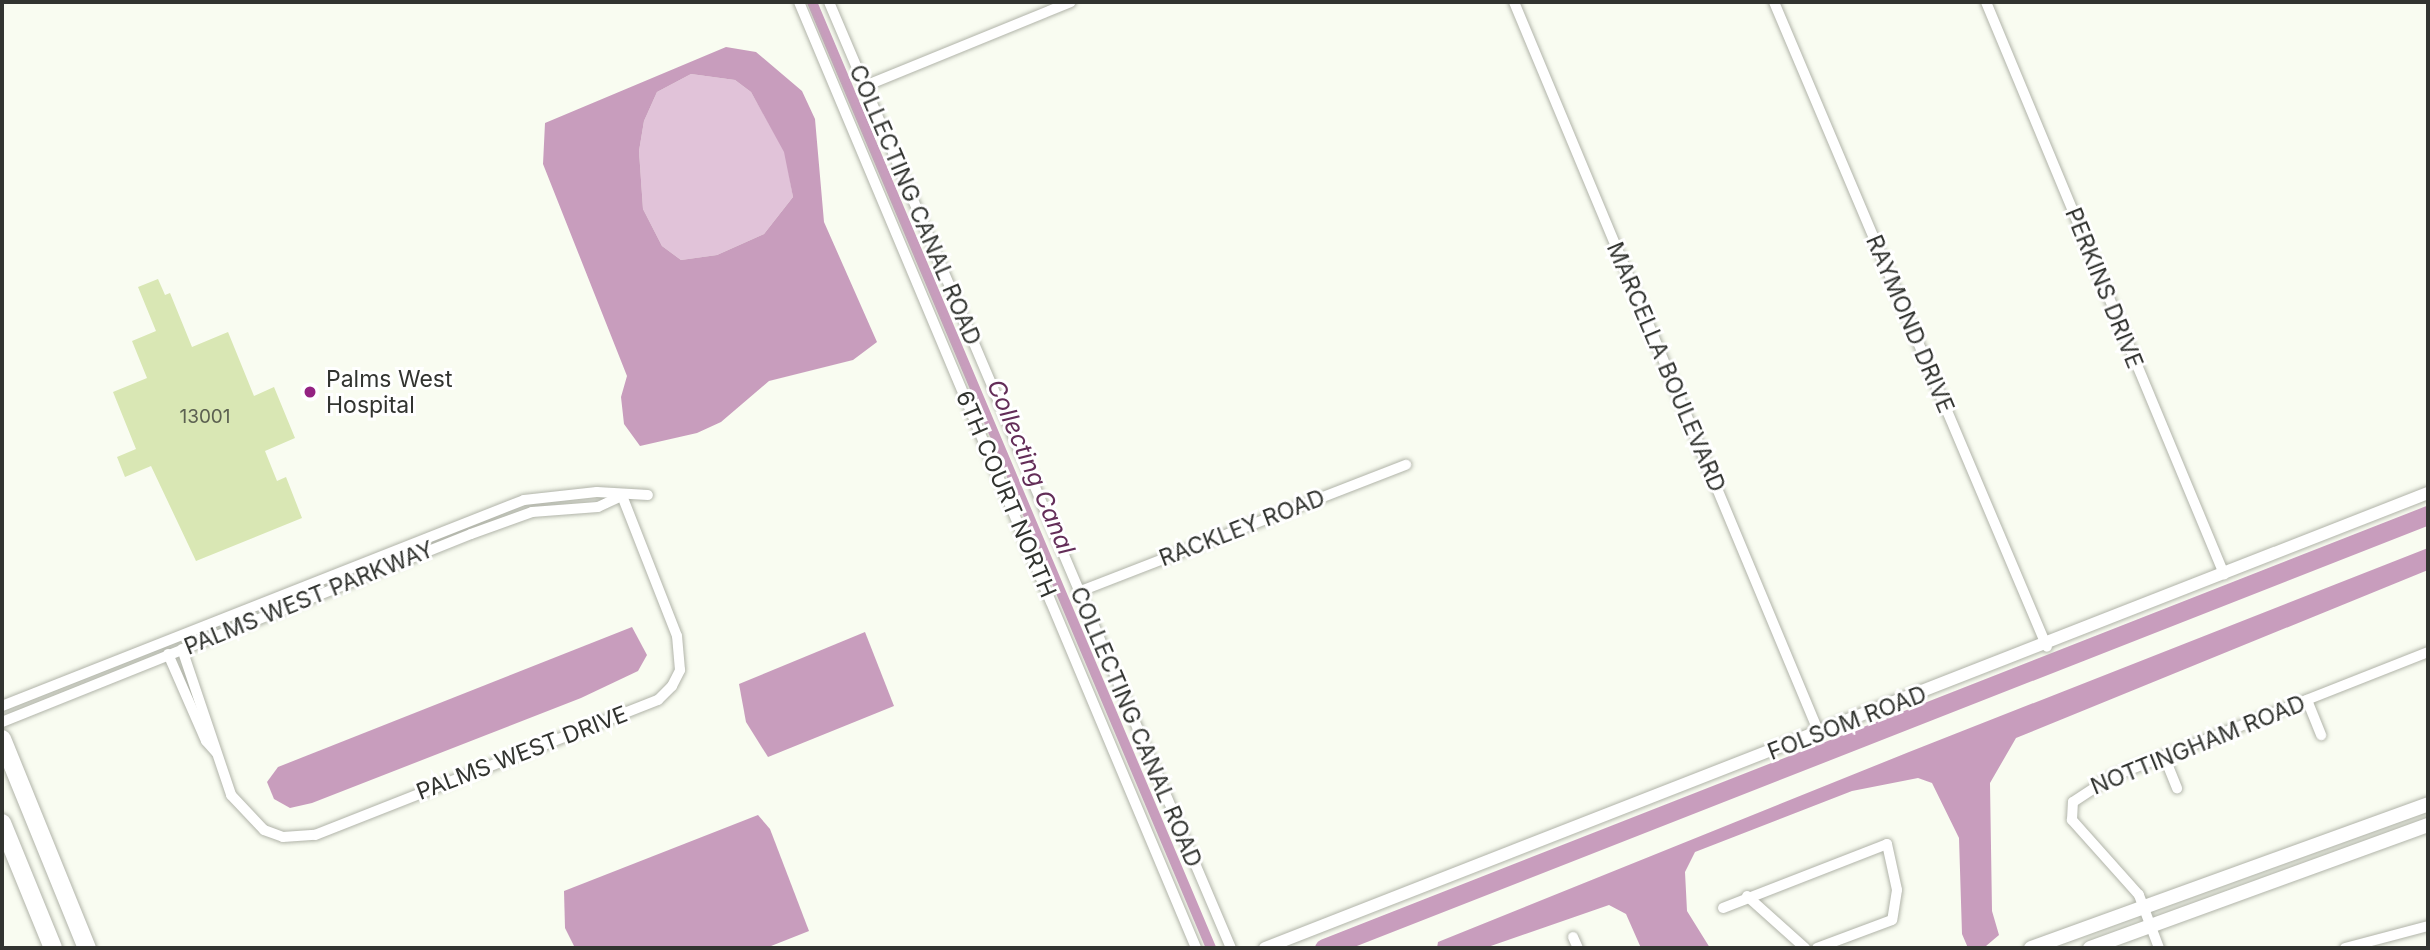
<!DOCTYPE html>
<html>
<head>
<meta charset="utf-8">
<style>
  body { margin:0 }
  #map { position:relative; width:2430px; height:950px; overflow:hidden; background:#f9fcf1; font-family:Inter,sans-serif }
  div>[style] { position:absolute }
  .green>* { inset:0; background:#e1c3d9 }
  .water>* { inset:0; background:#c89dbd }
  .canal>* { height:10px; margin:-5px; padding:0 5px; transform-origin:5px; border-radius:5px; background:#c89dbd }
  .river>* { height:19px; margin:-9.5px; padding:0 9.5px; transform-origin:9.5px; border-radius:9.5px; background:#c89dbd }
  .building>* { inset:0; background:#d9e7b4 }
  .roads { filter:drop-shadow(0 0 2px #b1b4a9) drop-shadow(0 0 2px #b1b4a9) }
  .minor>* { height:10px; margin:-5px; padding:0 5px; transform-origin:5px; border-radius:5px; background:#fff }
  .tertiary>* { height:12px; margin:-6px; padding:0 6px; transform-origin:6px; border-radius:6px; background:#fff }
  .secondary>* { height:14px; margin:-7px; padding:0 7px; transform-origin:7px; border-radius:7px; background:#fff }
  .trunk>* { height:18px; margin:-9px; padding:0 9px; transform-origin:9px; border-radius:9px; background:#fff }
  .dots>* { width:19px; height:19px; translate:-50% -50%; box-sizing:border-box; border:4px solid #fff; border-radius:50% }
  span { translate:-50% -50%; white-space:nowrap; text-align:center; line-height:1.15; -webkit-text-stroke:6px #fff; paint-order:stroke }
  .number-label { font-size:19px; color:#5c6151 }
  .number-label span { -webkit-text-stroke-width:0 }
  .street-label { font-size:23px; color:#323430 }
  .poi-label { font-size:23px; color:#323430 }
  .left { translate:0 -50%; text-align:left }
  .water-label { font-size:24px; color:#632d58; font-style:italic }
  .frame { position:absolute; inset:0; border:4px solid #323430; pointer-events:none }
</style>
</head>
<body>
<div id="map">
  <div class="green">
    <div style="clip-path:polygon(691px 74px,735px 80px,751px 92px,785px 152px,793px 197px,764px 234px,717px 255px,681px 260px,662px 246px,643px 209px,639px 151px,644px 121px,657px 92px)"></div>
  </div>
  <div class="water">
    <div style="clip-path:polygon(evenodd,726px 47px,756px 52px,802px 91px,815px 119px,824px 222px,877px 342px,853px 360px,769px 381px,721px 422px,697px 433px,640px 446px,624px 424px,621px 397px,627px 376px,543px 164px,545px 123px,726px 47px,691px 74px,735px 80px,751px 92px,784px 152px,793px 197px,764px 234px,717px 255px,681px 260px,662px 246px,643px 209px,639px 151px,644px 121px,657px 92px,691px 74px)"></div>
    <div style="clip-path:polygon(2428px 548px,2428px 570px,2016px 738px,1990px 783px,1992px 911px,1999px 935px,1986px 946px,1968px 948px,1962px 934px,1959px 838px,1932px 783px,1918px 778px,1852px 791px,1695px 852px,1685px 872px,1687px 911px,1710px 948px,1641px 948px,1626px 914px,1609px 905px,1485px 948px,1437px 948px,1438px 942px,1909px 752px)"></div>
    <div style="clip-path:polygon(632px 627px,647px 655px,638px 671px,581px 698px,312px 803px,290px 808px,274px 799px,267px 782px,278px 767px)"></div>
    <div style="clip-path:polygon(865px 632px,894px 706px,768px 757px,746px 722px,739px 684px)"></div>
    <div style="clip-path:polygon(758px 815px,770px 829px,809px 931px,766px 948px,575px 948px,565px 928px,564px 891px)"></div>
  </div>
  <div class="canal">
    <div style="left:812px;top:2px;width:1027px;rotate:67.13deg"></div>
  </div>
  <div class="river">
    <div style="left:1324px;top:948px;width:1186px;rotate:-21.42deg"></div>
  </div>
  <div class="building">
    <div style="clip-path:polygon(158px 279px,165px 295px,170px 293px,192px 347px,228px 332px,254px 396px,274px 387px,295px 438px,265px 451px,277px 481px,286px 477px,302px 518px,196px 561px,151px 466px,125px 477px,117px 457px,136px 449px,113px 392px,147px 378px,132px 341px,156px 331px,138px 287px)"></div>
  </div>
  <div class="roads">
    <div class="minor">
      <div style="left:799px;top:2px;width:1026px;rotate:67.23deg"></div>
      <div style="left:829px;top:2px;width:1028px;rotate:66.98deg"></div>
      <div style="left:1514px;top:2px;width:792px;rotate:67.35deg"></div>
      <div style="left:1774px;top:2px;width:700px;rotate:67.06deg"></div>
      <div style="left:1986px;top:2px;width:620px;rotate:67.41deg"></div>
      <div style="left:865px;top:86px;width:222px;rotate:-22.2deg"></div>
      <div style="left:1078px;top:592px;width:352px;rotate:-21.2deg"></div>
      <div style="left:182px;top:649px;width:154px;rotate:71.4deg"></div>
      <div style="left:231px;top:795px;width:48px;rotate:46.7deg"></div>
      <div style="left:264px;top:830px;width:20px;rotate:20deg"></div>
      <div style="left:283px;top:837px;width:32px;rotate:-4deg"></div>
      <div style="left:315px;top:835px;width:369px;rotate:-21.5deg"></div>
      <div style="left:658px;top:700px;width:20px;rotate:-45deg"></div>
      <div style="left:672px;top:686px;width:18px;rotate:-63deg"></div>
      <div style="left:680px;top:670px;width:34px;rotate:-95deg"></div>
      <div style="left:677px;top:636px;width:150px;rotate:-111.4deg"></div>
      <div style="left:168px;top:654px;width:95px;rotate:66.4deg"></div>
      <div style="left:206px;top:741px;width:15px;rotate:48deg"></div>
      <div style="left:2307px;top:700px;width:38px;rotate:68deg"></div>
      <div style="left:2px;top:706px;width:561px;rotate:-21.54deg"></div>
      <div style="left:524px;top:500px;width:73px;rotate:-6.3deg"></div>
      <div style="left:597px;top:492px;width:51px;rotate:3.4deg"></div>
      <div style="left:2px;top:722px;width:505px;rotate:-21.84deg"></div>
      <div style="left:471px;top:534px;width:65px;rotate:-19.8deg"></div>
      <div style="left:532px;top:512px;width:66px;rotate:-4.3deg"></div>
      <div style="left:598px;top:507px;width:26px;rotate:-25deg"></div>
      <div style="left:2164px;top:756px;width:35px;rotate:68deg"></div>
      <div style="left:1747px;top:896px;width:78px;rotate:41.9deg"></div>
      <div style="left:1723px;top:908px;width:176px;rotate:-21.3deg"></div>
      <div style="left:1887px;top:844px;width:47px;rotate:77.7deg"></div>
      <div style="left:1897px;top:890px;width:30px;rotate:99deg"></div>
      <div style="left:1892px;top:920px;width:80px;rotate:159.5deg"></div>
      <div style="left:1573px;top:937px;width:12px;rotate:66deg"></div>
      <div style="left:2159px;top:948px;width:57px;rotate:-110.7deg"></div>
      <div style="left:2139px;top:895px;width:101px;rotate:-131.8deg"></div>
      <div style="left:2072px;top:820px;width:18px;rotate:-87deg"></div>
      <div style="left:2073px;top:802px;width:45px;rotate:-33.3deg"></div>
      <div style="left:2111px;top:777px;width:341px;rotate:-21.5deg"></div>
      <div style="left:2345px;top:948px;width:86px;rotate:-14.8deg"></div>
    </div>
    <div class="tertiary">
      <div style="left:1265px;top:948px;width:1249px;rotate:-21.37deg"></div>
    </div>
    <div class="secondary">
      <div style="left:2031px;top:948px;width:422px;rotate:-19.9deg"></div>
      <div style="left:2090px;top:948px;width:360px;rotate:-20deg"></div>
    </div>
    <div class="trunk">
      <div style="left:2px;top:739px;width:226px;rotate:67.9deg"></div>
      <div style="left:2px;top:823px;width:135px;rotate:67.8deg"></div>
    </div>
  </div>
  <div class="dots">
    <div style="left:310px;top:392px;background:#942282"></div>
  </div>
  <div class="number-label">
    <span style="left:205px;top:417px">13001</span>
  </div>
  <div class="street-label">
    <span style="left:915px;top:205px;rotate:67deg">COLLECTING CANAL ROAD</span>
    <span style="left:2104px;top:288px;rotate:68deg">PERKINS DRIVE</span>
    <span style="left:1910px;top:324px;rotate:67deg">RAYMOND DRIVE</span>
    <span style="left:1666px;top:367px;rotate:67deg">MARCELLA BOULEVARD</span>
    <span style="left:1006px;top:494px;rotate:67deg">6TH COURT NORTH</span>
    <span style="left:1242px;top:528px;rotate:-21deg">RACKLEY ROAD</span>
    <span style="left:309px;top:598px;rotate:-22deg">PALMS WEST PARKWAY</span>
    <span style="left:1847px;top:723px;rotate:-21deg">FOLSOM ROAD</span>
    <span style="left:1136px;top:727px;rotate:67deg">COLLECTING CANAL ROAD</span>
    <span style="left:2198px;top:745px;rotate:-22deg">NOTTINGHAM ROAD</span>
    <span style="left:522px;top:753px;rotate:-21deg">PALMS WEST DRIVE</span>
  </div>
  <div class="poi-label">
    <span class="left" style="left:326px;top:392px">Palms West<br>Hospital</span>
  </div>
  <div class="water-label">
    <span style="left:1031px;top:467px;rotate:67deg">Collecting Canal</span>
  </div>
  <div class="frame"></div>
</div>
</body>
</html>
